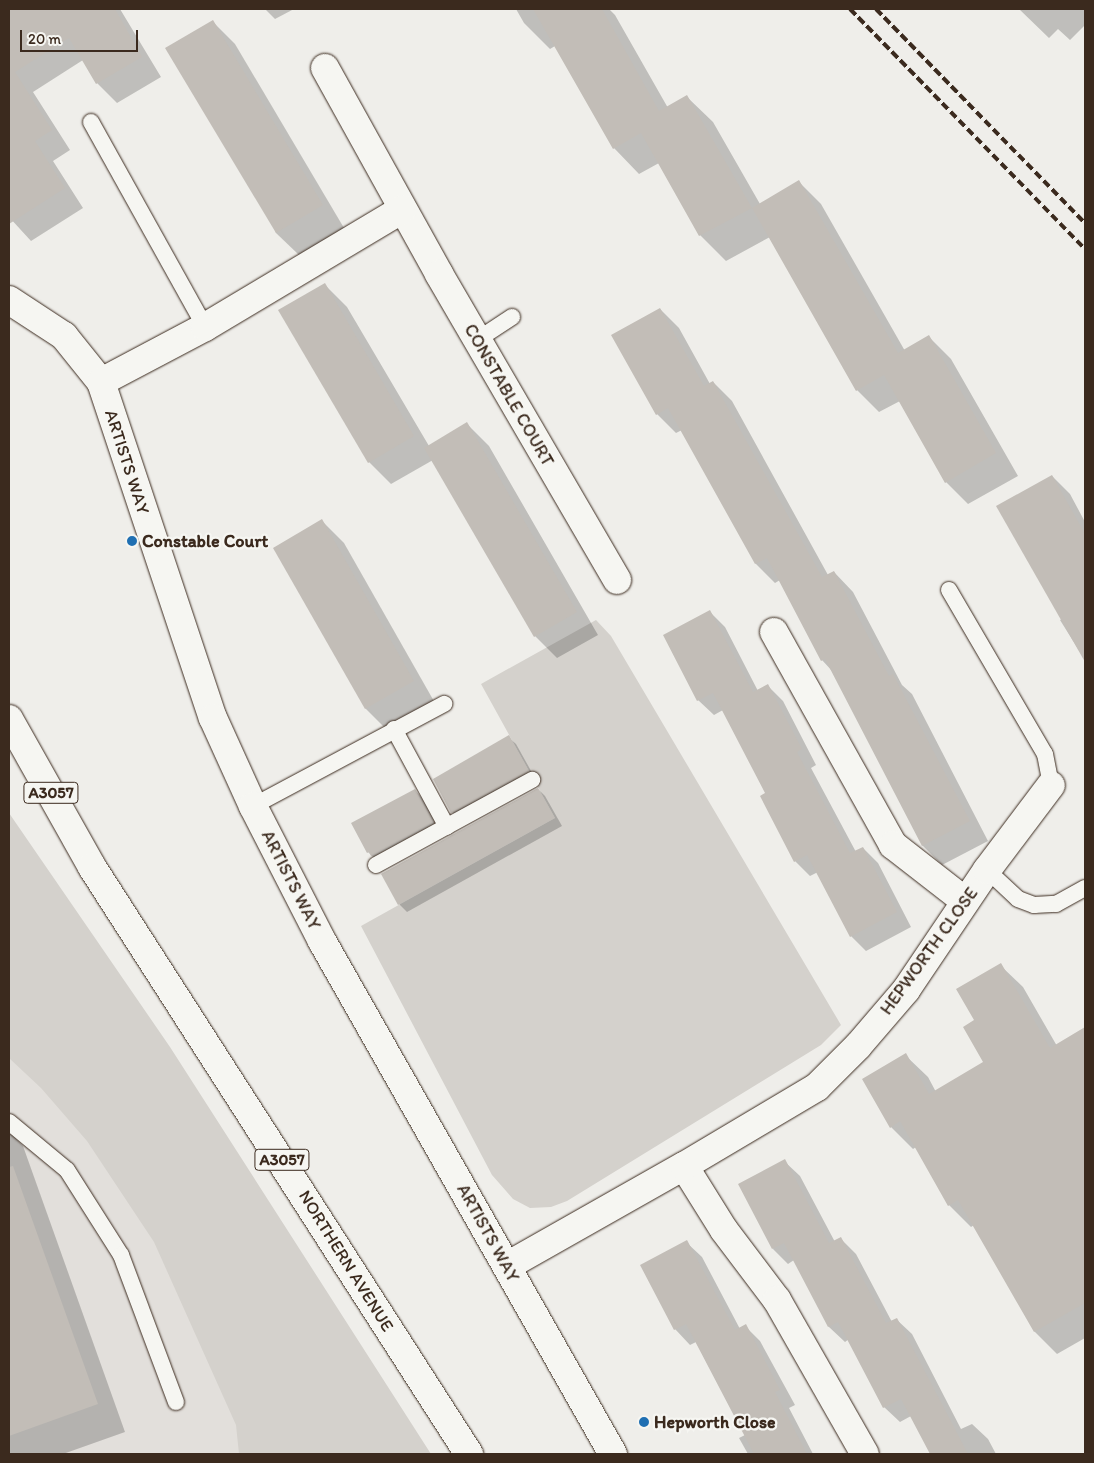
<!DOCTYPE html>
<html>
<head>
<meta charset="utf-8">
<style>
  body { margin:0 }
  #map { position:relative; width:1094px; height:1463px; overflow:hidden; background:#efeeea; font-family:Itim,sans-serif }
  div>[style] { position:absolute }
  .built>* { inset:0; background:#e2dfdb }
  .green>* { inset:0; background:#d4d1cc }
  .shadow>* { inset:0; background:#0003 }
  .building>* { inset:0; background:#c2bdb7 }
  .roads { filter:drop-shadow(0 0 1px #3b2a1e) drop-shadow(0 0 1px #3b2a1e) }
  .service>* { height:16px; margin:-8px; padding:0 8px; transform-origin:8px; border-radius:8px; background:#f6f6f2 }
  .minor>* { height:28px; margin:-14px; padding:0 14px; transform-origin:14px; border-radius:14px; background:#f6f6f2 }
  .primary>* { height:28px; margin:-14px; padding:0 14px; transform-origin:14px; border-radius:14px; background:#f6f6f2 }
  .rail>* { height:4px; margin-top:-2px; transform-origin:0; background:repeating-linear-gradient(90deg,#3b2a1e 0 8px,transparent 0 12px) }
  .dots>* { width:14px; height:14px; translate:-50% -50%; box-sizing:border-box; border:2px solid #f6f6f2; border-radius:50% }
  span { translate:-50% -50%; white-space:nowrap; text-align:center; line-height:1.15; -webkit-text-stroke:4.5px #f6f6f2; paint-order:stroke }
  .shield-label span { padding:1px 4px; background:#f6f6f2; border:1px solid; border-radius:4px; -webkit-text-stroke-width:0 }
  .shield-label { font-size:16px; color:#3b2a1e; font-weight:700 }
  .street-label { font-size:18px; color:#3b2a1e }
  .poi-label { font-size:18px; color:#3b2a1e; font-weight:700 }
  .left { translate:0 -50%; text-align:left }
  .frame { position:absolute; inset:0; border:10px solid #3b2a1e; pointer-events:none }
  .scale { position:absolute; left:20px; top:30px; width:118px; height:22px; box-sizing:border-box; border:2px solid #3b2a1e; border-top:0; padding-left:6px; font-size:15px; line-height:18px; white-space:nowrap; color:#3b2a1e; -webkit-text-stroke:4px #f6f6f2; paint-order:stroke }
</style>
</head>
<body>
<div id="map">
  <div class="built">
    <div style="clip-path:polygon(9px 911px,367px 1454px,9px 1454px)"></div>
  </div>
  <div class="green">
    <div style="clip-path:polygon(596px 620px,611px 636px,841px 1025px,821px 1045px,567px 1201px,551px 1207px,530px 1208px,513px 1199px,492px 1175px,361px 926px,555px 818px,481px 684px)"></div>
    <div style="clip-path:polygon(9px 813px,170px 1047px,431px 1454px,239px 1454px,236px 1425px,154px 1242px,87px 1141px,41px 1088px,9px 1058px)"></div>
  </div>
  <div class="shadow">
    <div style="clip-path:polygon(9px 9px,120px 9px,161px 77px,117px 103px,97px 83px,83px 60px,33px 92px,70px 150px,53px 161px,83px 208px,31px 241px,9px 217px)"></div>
    <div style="clip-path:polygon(265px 9px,294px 9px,275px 19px)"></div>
    <div style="clip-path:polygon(516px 9px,609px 9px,615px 15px,668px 108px,687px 97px,713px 122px,760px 204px,799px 182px,821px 204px,905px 351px,929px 337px,951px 359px,1018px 476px,968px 504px,946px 482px,900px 401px,879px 412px,857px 390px,770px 237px,726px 261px,700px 235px,659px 163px,639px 174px,614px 148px,555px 46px,550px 49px,524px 23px)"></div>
    <div style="clip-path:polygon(1019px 9px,1085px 9px,1085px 25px,1070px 40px,1058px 29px,1049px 38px)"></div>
    <div style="clip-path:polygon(212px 21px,235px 44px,344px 228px,299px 255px,276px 233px)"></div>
    <div style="clip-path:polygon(325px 285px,347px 307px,429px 446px,467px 424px,489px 446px,598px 635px,557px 658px,535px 636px,433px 460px,391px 484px,369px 462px)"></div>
    <div style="clip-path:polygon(660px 309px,679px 328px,710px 384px,713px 382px,732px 401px,828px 575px,834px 572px,853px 592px,902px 685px,912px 694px,988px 841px,942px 865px,923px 846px,833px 672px,822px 660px,780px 580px,775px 583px,756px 564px,682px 430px,676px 433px,657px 414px)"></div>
    <div style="clip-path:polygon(1052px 476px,1070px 494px,1085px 522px,1085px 660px,1060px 620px,1062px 619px)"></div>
    <div style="clip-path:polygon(322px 521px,344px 543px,435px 703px,388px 731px,366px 709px,274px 548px)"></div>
    <div style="clip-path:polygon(710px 612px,725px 627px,758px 691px,768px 686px,783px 701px,816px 765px,811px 768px,856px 852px,863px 848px,878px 863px,911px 927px,866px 951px,851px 936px,818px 872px,810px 876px,795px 861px,767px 794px,723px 710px,714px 715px,698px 700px)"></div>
    <div style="clip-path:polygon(508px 737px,516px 744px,535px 778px,459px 820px,452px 812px)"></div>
    <div style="clip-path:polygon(538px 789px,545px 796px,562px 826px,407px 912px,399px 904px,383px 874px)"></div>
    <div style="clip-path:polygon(415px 790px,422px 798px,440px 830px,375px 859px,368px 852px)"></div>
    <div style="clip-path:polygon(1000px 965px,1023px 987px,1057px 1046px,1085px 1029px,1085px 1286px,1082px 1288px,1085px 1295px,1085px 1338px,1057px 1354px,1035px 1332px,974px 1225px,971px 1227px,949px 1205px,916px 1147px,913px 1149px,891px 1127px,905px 1055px,928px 1077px,936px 1092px,985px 1062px,976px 1021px)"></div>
    <div style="clip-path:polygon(9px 1131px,23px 1146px,125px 1432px,63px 1454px,9px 1454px)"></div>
    <div style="clip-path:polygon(784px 1161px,800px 1176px,835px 1242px,841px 1239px,856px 1254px,892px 1322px,896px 1319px,912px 1334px,961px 1429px,972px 1424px,988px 1439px,996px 1454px,931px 1454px,911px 1416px,900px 1422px,884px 1407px,849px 1339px,845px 1342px,829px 1327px,794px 1260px,788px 1264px,773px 1249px)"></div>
    <div style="clip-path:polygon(686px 1242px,702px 1257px,740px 1329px,745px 1326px,760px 1341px,795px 1405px,789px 1408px,813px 1454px,748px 1454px,739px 1438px,745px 1435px,696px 1342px,690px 1345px,675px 1329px)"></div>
  </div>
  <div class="building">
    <div style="clip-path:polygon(9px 9px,115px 9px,142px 57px,96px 84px,69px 38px,15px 72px,52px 130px,35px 141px,65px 188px,9px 224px)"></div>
    <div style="clip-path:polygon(533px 9px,602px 9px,659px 111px,687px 95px,752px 208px,699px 236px,641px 133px,613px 149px)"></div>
    <div style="clip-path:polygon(213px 20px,323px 205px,276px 233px,165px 48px)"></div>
    <div style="clip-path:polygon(799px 180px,898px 353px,929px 335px,996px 453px,945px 483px,884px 375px,856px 391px,752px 208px)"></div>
    <div style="clip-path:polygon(325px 283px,414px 436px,368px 463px,278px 310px)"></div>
    <div style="clip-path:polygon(660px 308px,704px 386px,713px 381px,822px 577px,834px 571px,889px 676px,893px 674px,970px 821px,922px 846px,825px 659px,821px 661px,767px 558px,755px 564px,668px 408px,656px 415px,611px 335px)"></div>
    <div style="clip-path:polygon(467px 422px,577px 612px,534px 637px,424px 448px)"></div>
    <div style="clip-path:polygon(1052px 475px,1085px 534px,1085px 662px,996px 506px)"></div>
    <div style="clip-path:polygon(322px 519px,414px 681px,365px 709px,273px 548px)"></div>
    <div style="clip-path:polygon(710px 610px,753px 692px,768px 684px,802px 749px,797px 752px,850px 853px,863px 847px,897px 912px,850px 937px,807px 855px,794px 862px,760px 796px,765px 793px,713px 693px,697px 701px,663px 635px)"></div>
    <div style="clip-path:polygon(509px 735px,529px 771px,451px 813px,433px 779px)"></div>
    <div style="clip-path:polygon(538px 788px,555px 818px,398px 905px,381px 874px)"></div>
    <div style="clip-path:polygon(415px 789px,433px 822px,371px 856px,369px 852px,367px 853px,351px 823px)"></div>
    <div style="clip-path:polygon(1001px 963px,1050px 1048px,1085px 1027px,1085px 1303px,1034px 1332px,958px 1200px,948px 1206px,900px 1121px,890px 1128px,862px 1079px,906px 1053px,929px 1094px,983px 1062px,963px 1027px,974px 1020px,956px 989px)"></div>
    <div style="clip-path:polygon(785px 1159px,829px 1243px,841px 1237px,886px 1323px,897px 1318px,968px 1454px,930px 1454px,901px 1399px,883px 1408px,838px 1322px,828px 1327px,784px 1243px,772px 1249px,738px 1184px)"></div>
    <div style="clip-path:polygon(13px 1166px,98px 1404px,9px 1436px,9px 1167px)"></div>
    <div style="clip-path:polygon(687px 1240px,735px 1330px,746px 1324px,780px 1390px,775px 1392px,807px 1454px,754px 1454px,686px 1324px,674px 1330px,640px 1265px)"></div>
  </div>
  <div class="roads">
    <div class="service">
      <div style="left:91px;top:122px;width:235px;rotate:60.9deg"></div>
      <div style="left:477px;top:340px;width:42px;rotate:-33.3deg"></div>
      <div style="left:949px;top:590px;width:190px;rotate:59.7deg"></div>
      <div style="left:1045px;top:754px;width:32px;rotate:79deg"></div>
      <div style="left:394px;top:729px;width:111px;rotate:61.6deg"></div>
      <div style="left:253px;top:806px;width:217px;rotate:-28.1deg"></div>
      <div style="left:376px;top:865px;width:178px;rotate:-28.6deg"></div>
      <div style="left:987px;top:870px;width:42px;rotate:43.1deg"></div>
      <div style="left:1018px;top:899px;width:17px;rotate:21deg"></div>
      <div style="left:1034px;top:905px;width:22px;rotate:-3deg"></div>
      <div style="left:1056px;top:904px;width:33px;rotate:-29deg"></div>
      <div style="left:9px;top:1122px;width:75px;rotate:39.6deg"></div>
      <div style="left:67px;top:1170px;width:101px;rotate:57.6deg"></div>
      <div style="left:121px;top:1255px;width:157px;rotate:69.5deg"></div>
    </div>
    <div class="minor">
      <div style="left:325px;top:68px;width:235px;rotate:61deg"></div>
      <div style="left:439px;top:274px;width:354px;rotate:59.8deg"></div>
      <div style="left:9px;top:300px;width:66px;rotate:33.2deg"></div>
      <div style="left:64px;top:336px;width:59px;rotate:51.2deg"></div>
      <div style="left:101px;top:382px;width:354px;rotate:71.6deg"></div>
      <div style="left:213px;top:718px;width:97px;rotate:65.6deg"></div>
      <div style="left:253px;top:806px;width:152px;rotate:62.9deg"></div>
      <div style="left:322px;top:941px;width:590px;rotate:60.44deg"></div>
      <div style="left:101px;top:382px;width:118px;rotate:-27.9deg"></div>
      <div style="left:205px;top:327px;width:230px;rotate:-30.8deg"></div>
      <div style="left:774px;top:632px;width:244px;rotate:60.8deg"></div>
      <div style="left:893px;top:845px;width:91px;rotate:37.9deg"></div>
      <div style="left:684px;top:1166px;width:75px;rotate:58deg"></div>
      <div style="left:724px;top:1230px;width:88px;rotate:52.9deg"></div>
      <div style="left:777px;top:1300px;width:177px;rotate:60.3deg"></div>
      <div style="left:507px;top:1266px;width:203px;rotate:-29.5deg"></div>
      <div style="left:684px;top:1166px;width:155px;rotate:-30.7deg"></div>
      <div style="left:817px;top:1087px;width:58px;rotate:-45deg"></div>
      <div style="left:858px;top:1046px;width:74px;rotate:-49.4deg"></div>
      <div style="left:906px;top:990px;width:145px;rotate:-56deg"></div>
      <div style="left:987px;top:870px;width:106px;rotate:-53deg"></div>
    </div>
    <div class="primary">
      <div style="left:9px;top:719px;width:170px;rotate:60.7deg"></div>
      <div style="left:92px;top:867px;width:698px;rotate:57.29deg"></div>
    </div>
  </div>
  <div class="rail">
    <div style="left:850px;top:9px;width:336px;rotate:45.6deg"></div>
    <div style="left:876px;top:9px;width:299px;rotate:45.7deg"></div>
  </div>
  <div class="dots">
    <div style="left:132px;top:541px;background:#1f6fb2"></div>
    <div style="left:644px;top:1422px;background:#1f6fb2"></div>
  </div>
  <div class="shield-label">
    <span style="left:51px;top:793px">A3057</span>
    <span style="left:282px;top:1160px">A3057</span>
  </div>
  <div class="street-label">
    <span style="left:509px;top:395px;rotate:60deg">CONSTABLE COURT</span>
    <span style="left:127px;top:462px;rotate:72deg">ARTISTS WAY</span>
    <span style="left:291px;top:880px;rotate:63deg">ARTISTS WAY</span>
    <span style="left:929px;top:951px;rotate:-54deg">HEPWORTH CLOSE</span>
    <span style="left:488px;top:1233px;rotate:61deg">ARTISTS WAY</span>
    <span style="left:346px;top:1261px;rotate:58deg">NORTHERN AVENUE</span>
  </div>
  <div class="poi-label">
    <span class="left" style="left:142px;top:541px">Constable Court</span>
    <span class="left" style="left:654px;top:1422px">Hepworth Close</span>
  </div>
  <div class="frame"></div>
  <div class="scale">20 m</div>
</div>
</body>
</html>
